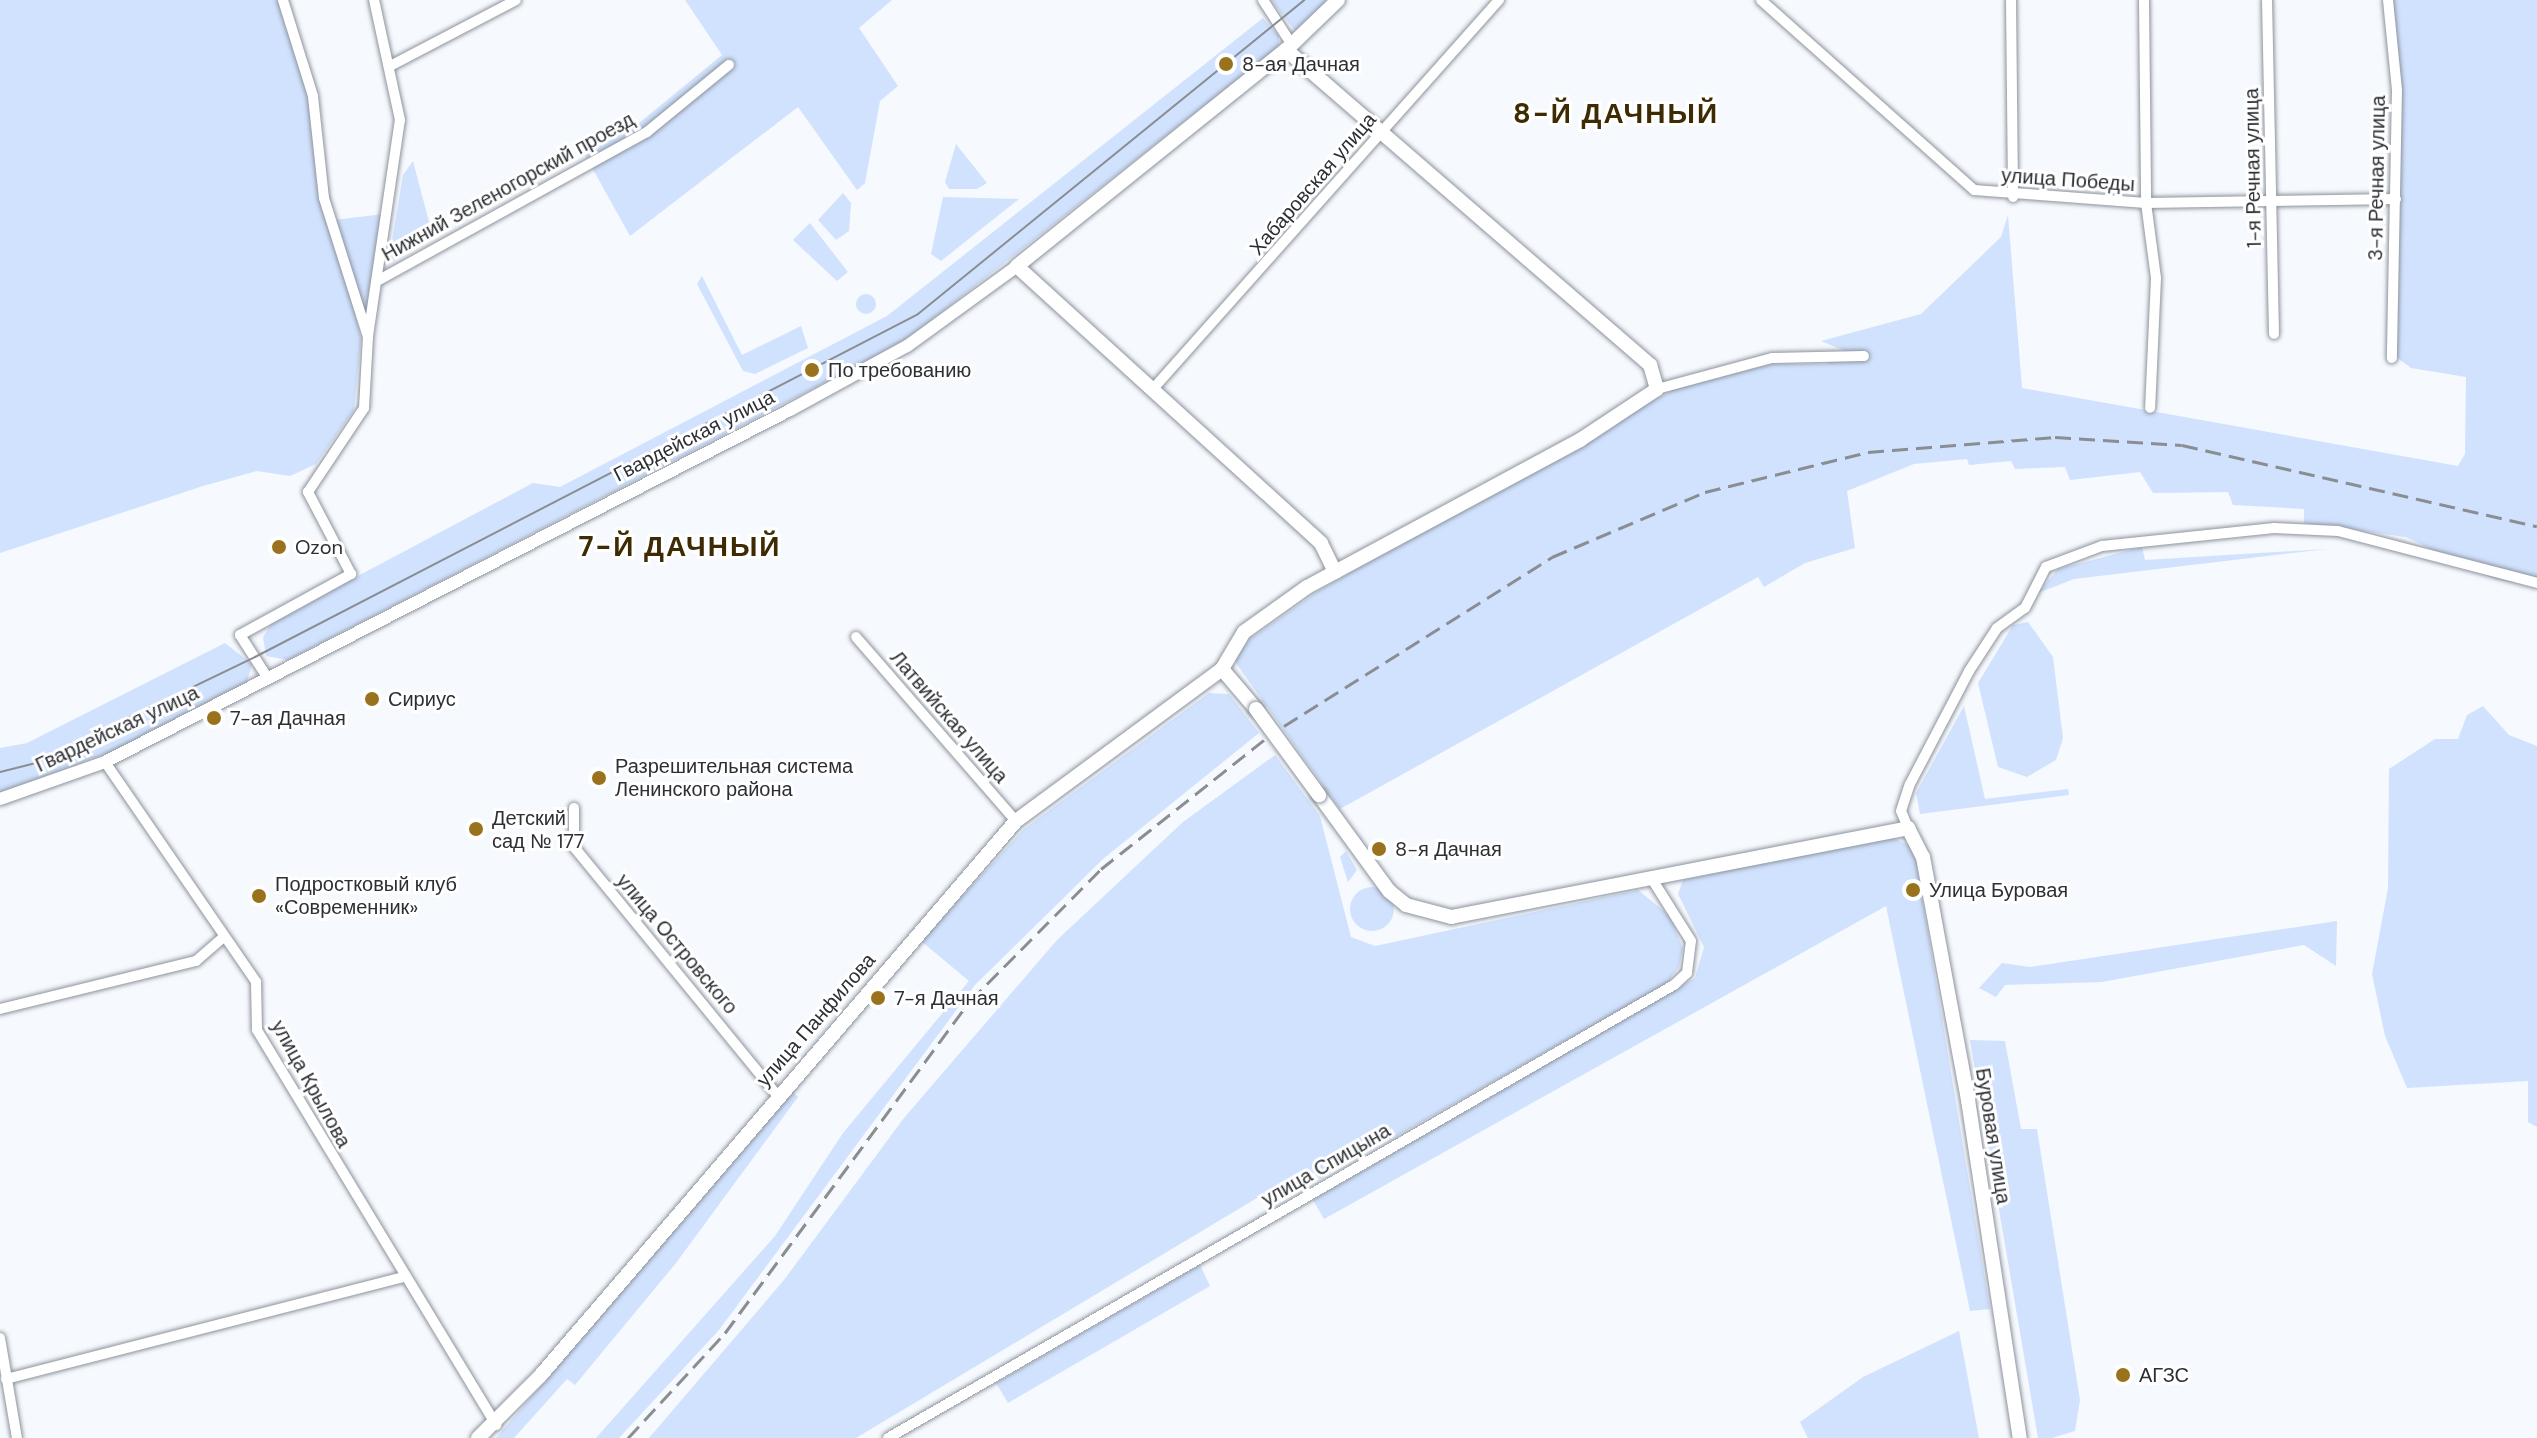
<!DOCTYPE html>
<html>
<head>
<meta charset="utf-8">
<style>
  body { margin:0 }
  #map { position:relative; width:2537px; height:1438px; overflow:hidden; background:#f6f9fd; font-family:"DM Sans",sans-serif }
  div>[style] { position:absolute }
  .green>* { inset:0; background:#d1e2fe }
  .round { border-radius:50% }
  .roads { filter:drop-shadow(0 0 2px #8c939d) drop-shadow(0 0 2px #8c939d) }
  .minor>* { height:10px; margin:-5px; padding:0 5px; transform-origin:5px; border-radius:5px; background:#fff }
  .tertiary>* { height:12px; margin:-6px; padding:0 6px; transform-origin:6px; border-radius:6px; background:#fff }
  .secondary>* { height:14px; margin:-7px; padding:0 7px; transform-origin:7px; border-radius:7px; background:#fff }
  .tram>* { height:2px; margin:-1px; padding:0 1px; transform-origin:1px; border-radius:1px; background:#8a8d91 }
  .rail>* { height:3px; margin-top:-1.5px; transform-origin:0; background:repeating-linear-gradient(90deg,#8a8d91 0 16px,transparent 0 24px) }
  .bridges { filter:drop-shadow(0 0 2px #8c939d) drop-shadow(0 0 2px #8c939d) }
  .secondary-bridge>* { height:14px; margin:-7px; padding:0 7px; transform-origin:7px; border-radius:7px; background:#fff }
  .dots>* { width:22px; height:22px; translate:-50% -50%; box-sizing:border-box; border:4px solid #fff; border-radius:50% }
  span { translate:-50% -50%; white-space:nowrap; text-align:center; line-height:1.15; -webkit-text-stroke:6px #fff; paint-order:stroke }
  .poi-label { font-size:20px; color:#2d2f34 }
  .left { translate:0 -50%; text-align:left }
  .street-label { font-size:20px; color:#2d2f34 }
  .district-label { font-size:28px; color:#3e2b03; font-weight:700; letter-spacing:2px }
</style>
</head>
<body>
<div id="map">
  <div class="green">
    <div style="clip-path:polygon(0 0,279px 0,309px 97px,361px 339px,354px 410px,316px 464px,290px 476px,257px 471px,203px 486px,0 553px)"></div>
    <div style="clip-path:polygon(685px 0,892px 0,859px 28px,898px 86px,880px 101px,865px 183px,857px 190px,798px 107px,630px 236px,585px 155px,639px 123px,722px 55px)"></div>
    <div style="clip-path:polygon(1271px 0,1332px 0,1296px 32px)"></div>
    <div style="clip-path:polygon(2391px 0,2537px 0,2537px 586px,2496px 580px,2406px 537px,2304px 523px,2304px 509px,2233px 505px,2228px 492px,2153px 493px,2140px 472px,2070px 480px,2065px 467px,2015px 469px,2011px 461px,1969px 465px,1967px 459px,1914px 464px,1847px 491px,1855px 548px,1805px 563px,1764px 587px,1758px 577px,1340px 809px,1238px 666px,1234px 659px,1250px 639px,1318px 591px,1681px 385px,1772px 364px,1826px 364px,1845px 351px,1821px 341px,1921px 314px,2001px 237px,2008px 215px,2022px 388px,2458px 466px,2465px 454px,2466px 377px,2411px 368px,2396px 357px)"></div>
    <div style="clip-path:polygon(1263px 18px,1279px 36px,1279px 47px,905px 341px,288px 660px,266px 656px,263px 637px,273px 621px,533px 483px,560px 487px,887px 316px)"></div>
    <div style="clip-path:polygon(956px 144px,987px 183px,977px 189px,949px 189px,945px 182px)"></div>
    <div style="clip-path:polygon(413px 161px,433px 237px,388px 265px,403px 175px)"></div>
    <div style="clip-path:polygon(843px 193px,851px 203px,849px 231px,836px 240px,818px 220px)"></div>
    <div style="clip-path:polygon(943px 197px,1019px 199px,941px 261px,931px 254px)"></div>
    <div style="clip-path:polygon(384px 214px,372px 313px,363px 316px,334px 220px)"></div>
    <div style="clip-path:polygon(810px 223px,848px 272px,837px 281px,793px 240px)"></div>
    <div style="clip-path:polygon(702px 276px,742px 355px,801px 326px,808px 348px,755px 374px,743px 371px,697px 284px)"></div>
    <div class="round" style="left:856px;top:294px;width:20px;height:20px"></div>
    <div style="clip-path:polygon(2142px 547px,2145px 560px,2327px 549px,2074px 579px,2038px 593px,2058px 569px)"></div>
    <div style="clip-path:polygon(2028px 622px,2053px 657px,2063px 738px,2056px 760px,2027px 777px,1998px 767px,1978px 683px,2013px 625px)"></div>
    <div style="clip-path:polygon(225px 643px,252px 664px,247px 682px,111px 752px,0 793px,0 748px,27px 743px)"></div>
    <div style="clip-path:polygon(1209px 693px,1229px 694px,1259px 733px,1103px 859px,975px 985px,719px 1330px,619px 1438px,596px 1438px,775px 1236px,843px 1133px,969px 981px,921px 941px,1024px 829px)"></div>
    <div style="clip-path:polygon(1964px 706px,1985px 799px,2068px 789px,2069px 795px,1920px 814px,1916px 793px)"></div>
    <div style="clip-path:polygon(2483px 706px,2509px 735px,2537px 746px,2537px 1127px,2528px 1122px,2528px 1081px,2407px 1088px,2385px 1036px,2372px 974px,2388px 888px,2389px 769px,2435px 739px,2458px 739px,2467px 715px)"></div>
    <div style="clip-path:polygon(1275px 755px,1320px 816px,1351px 937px,1375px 946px,1638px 890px,1670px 916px,1683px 949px,1679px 967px,1666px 984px,1320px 1179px,1307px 1168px,856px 1438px,649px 1438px,784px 1280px,904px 1118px,1057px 940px,1183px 822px)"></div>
    <div style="clip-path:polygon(1890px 836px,1912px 847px,1916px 860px,1990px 1309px,1970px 1311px,1886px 906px,1324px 1219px,1313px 1200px,1695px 978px,1704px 947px,1678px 894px,1683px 880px)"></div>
    <div style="clip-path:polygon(1346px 851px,1357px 870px,1348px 882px,1340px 857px)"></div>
    <div class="round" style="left:1350px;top:887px;width:44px;height:44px"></div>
    <div style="clip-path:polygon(2337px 921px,2336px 966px,2304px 945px,2102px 982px,2005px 985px,1996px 997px,1979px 988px,2002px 963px,2030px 967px)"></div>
    <div style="clip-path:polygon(1970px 1040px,2005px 1041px,2021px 1129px,2037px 1129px,2080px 1400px,2075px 1431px,2052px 1438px,2038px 1438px)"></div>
    <div style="clip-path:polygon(793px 1092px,798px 1097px,676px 1263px,575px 1385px,567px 1379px,514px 1438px,496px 1438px)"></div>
    <div style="clip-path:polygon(1200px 1265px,1210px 1286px,1008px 1403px,996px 1383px)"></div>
    <div style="clip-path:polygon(1959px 1331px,1979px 1438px,1808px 1438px,1800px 1422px,1863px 1377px)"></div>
  </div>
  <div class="roads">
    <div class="minor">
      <div style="left:1263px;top:0;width:54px;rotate:57.2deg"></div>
      <div style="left:1761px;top:0;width:285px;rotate:41.7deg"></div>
      <div style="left:1974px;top:190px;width:172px;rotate:4.3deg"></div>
      <div style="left:2146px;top:203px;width:250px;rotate:-0.9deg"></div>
      <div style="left:2011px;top:0;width:197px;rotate:89.4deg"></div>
      <div style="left:2144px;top:0;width:203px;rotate:89.4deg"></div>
      <div style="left:2146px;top:203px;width:76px;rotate:82.4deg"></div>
      <div style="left:2156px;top:278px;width:130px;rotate:92.6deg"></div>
      <div style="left:2267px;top:0;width:334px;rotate:88.8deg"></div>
      <div style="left:2388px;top:0;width:90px;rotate:84.3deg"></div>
      <div style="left:2397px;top:90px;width:268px;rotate:91.1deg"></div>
      <div style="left:390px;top:66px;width:142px;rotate:-27.6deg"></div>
      <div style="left:379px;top:280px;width:306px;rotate:-28.9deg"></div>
      <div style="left:647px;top:132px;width:106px;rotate:-39.3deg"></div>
      <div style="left:368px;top:336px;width:218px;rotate:-81.6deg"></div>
      <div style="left:400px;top:120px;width:123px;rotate:-102.2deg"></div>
      <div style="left:1657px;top:389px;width:119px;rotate:-15.1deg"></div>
      <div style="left:1772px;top:358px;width:92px;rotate:-1.2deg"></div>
      <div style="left:1152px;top:390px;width:522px;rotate:-48.34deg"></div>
      <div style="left:856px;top:637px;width:244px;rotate:49deg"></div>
      <div style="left:267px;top:677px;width:50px;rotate:-122.7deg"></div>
      <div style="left:240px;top:635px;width:127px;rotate:-28.8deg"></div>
      <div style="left:351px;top:574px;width:93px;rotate:-117.7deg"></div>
      <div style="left:308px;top:492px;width:101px;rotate:-56.3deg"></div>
      <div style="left:364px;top:408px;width:71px;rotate:-86.8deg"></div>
      <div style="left:368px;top:337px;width:146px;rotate:-107.6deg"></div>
      <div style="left:324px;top:198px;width:103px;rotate:-96.2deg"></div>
      <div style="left:313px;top:96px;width:101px;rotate:-107.4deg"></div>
      <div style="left:105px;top:762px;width:267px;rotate:55.5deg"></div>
      <div style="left:256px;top:982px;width:48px;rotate:88.8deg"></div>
      <div style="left:257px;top:1030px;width:462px;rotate:58.8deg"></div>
      <div style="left:574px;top:808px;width:39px;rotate:90deg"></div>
      <div style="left:574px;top:847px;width:320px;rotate:50.7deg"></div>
      <div style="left:1908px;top:828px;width:18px;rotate:-112deg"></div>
      <div style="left:1901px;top:811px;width:28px;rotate:-72deg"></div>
      <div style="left:1910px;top:784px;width:127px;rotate:-62.4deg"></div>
      <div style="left:1969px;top:671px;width:51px;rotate:-56.9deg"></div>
      <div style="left:1997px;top:628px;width:34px;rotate:-36deg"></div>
      <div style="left:2025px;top:608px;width:46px;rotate:-62.9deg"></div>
      <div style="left:2046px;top:567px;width:60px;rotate:-20.6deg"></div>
      <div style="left:2102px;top:546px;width:173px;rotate:-6deg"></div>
      <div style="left:2274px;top:528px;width:64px;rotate:2.7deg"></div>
      <div style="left:2338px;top:531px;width:206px;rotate:14.6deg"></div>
      <div style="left:0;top:1009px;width:202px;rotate:-13.8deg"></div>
      <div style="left:196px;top:961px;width:37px;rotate:-41deg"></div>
      <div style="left:0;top:1338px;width:101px;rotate:80.4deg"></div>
      <div style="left:6px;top:1379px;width:409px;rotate:-14.4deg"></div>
      <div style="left:888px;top:1438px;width:907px;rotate:-29.96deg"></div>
      <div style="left:1674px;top:985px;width:18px;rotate:-43deg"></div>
      <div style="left:1687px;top:973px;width:32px;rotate:-83deg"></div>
      <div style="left:1691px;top:941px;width:73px;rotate:-122.2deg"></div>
    </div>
    <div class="tertiary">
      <div style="left:0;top:799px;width:111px;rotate:-19.4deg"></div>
      <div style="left:105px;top:762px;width:770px;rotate:-27.2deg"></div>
      <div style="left:790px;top:410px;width:133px;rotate:-28.7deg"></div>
      <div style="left:907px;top:346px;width:136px;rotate:-36deg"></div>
    </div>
    <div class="secondary">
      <div style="left:1335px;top:572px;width:32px;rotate:-116deg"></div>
      <div style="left:1321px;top:543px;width:411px;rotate:-137.7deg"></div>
      <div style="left:1017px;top:266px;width:345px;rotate:-38.8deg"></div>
      <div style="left:1286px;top:50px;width:72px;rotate:-43.9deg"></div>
      <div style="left:1222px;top:669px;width:52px;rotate:49.6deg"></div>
      <div style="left:1319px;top:795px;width:119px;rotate:53.9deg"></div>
      <div style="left:1389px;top:891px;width:22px;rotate:39deg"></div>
      <div style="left:1406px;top:905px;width:47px;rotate:14.9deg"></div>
      <div style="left:1451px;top:917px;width:466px;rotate:-11deg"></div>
      <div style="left:1908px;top:828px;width:33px;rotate:63deg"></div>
      <div style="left:1923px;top:857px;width:247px;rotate:79.5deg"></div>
      <div style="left:1968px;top:1100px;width:342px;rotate:81.3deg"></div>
      <div style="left:478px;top:1438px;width:89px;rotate:-45deg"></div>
      <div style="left:541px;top:1375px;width:730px;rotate:-49.39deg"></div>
      <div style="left:1016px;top:821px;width:256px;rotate:-36.4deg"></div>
      <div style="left:1222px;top:669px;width:43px;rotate:-59.3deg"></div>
      <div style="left:1244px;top:632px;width:77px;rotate:-35.5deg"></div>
      <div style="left:1307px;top:587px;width:310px;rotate:-28.3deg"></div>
      <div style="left:1580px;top:440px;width:92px;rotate:-33.5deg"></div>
      <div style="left:1657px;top:389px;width:25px;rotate:-106deg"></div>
      <div style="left:1650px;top:365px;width:481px;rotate:-139.1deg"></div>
    </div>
  </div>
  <div class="tram">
    <div style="left:0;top:772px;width:36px;rotate:-14deg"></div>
    <div style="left:35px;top:763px;width:244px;rotate:-25.7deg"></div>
    <div style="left:255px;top:657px;width:746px;rotate:-27.35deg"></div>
    <div style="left:918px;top:314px;width:498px;rotate:-39.1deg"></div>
  </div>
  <div class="rail">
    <div style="left:1284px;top:726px;width:317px;rotate:-32.2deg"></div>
    <div style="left:1552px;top:557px;width:166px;rotate:-23deg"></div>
    <div style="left:1705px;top:492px;width:168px;rotate:-13.8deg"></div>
    <div style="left:1868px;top:452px;width:188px;rotate:-4.6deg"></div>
    <div style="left:2055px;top:437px;width:127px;rotate:3.6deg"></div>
    <div style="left:2182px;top:445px;width:364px;rotate:12.9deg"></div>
    <div style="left:628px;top:1438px;width:143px;rotate:-47.3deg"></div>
    <div style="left:725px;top:1333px;width:413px;rotate:-53.6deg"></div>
    <div style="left:970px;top:1001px;width:186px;rotate:-45.2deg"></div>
    <div style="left:1101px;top:869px;width:208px;rotate:-38.4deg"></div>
  </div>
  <div class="bridges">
    <div class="secondary-bridge">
      <div style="left:1256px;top:709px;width:107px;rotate:53.8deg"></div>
    </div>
  </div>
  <div class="dots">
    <div style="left:1226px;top:64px;background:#9a721e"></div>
    <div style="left:812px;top:370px;background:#9a721e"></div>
    <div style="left:279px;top:547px;background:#9a721e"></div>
    <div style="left:372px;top:699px;background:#9a721e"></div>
    <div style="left:214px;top:718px;background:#9a721e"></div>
    <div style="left:599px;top:778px;background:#9a721e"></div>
    <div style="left:476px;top:829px;background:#9a721e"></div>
    <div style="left:1379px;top:849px;background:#9a721e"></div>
    <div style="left:1913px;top:890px;background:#9a721e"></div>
    <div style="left:259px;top:896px;background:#9a721e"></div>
    <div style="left:878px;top:998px;background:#9a721e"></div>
    <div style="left:2123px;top:1375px;background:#9a721e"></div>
  </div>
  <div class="poi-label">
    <span class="left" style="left:1242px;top:64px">8-ая Дачная</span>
    <span class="left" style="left:828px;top:370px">По требованию</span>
    <span class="left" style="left:295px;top:547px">Ozon</span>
    <span class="left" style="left:388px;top:699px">Сириус</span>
    <span class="left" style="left:230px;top:718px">7-ая Дачная</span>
    <span class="left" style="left:615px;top:778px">Разрешительная система<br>Ленинского района</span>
    <span class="left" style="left:492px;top:830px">Детский<br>сад № 177</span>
    <span class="left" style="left:1395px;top:849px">8-я Дачная</span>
    <span class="left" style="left:275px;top:896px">Подростковый клуб<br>«Современник»</span>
    <span class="left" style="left:1929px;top:890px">Улица Буровая</span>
    <span class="left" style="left:894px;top:998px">7-я Дачная</span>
    <span class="left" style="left:2139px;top:1375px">АГЗС</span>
  </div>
  <div class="street-label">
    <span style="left:2253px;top:168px;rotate:-91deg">1-я Речная улица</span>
    <span style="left:2377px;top:178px;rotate:-89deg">3-я Речная улица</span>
    <span style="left:2068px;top:180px;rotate:4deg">улица Победы</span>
    <span style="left:1313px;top:184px;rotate:-49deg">Хабаровская улица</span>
    <span style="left:508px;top:187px;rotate:-29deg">Нижний Зеленогорский проезд</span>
    <span style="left:694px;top:436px;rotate:-27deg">Гвардейская улица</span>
    <span style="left:949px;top:717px;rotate:49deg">Латвийская улица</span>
    <span style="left:117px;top:729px;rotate:-25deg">Гвардейская улица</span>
    <span style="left:677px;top:944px;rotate:50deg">улица Островского</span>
    <span style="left:816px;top:1020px;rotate:-49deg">улица Панфилова</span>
    <span style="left:311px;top:1084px;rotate:61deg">улица Крылова</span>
    <span style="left:1993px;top:1136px;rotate:81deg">Буровая улица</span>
    <span style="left:1326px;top:1165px;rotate:-30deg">улица Спицына</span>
  </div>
  <div class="district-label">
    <span style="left:1616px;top:114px">8-Й ДАЧНЫЙ</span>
    <span style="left:680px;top:547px">7-Й ДАЧНЫЙ</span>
  </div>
</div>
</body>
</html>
